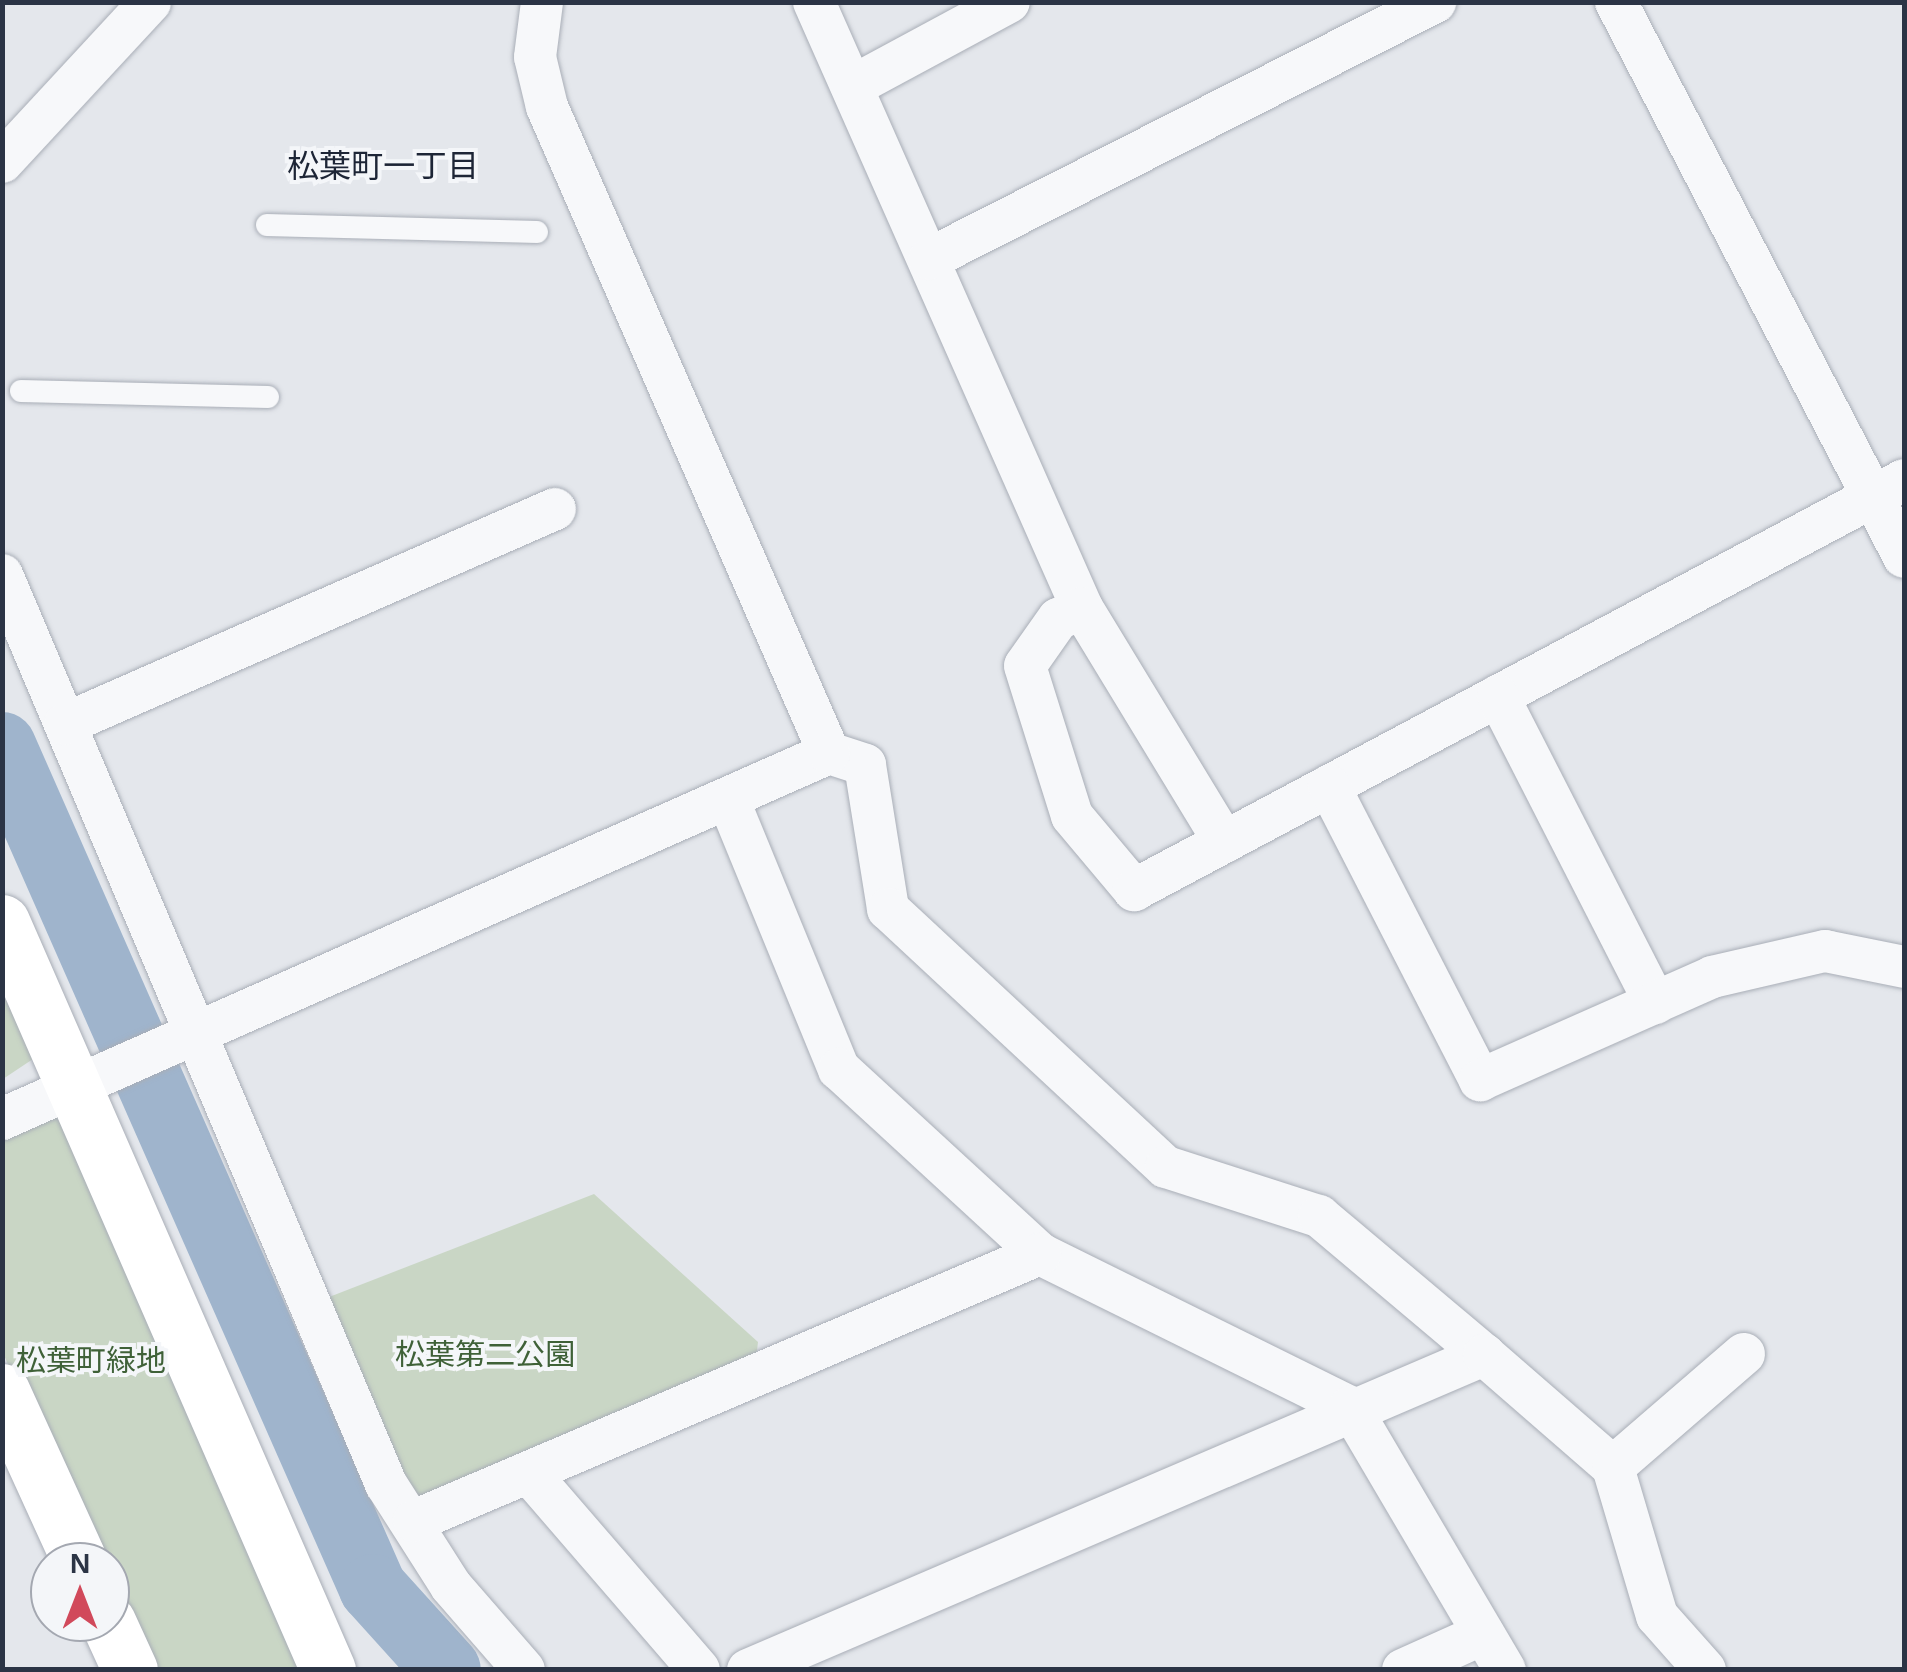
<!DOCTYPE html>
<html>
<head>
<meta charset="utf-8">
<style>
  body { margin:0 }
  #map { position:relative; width:1907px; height:1672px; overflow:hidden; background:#e4e7ec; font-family:Arial,"Noto Sans JP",sans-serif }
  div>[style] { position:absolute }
  .green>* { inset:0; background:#c9d6c5 }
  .river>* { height:68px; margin:-34px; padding:0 34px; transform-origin:34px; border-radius:34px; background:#9fb4cc }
  .roads { filter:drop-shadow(0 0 2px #a9aeb7) drop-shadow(0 0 2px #a9aeb7) }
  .lane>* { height:22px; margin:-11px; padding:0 11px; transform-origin:11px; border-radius:11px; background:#f7f8fa }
  .street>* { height:42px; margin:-21px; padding:0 21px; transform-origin:21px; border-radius:21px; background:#f7f8fa }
  .secondary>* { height:55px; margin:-27.5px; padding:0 27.5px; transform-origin:27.5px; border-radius:27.5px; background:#fff }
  span { translate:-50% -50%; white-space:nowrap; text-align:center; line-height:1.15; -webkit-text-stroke:8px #f4f6f9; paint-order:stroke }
  .park-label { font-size:30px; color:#3f6138 }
  .neighbourhood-label { font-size:32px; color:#1d2536 }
  .frame { position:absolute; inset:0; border:5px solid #2b3445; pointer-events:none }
  .north { position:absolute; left:30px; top:1542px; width:100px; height:100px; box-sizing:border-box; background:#f4f6f9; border:2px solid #a4a8b1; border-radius:50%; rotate:0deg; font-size:28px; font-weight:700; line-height:40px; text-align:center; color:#2b3445 }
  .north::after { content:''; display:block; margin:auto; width:35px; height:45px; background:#d1495b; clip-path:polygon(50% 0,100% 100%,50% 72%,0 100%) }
</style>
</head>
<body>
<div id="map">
  <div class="green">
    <div style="clip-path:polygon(2px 962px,42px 1053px,3px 1079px,2px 1079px)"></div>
    <div style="clip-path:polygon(57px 1113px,310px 1669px,143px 1669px,110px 1595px,110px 1562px,95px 1562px,3px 1353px,2px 1138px)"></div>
    <div style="clip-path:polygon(594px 1194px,758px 1342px,756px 1359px,414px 1505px,324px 1299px)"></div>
  </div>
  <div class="river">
    <div style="left:2px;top:746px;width:920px;rotate:66.22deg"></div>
    <div style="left:373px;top:1588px;width:110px;rotate:47.9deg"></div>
  </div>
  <div class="roads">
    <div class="lane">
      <div style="left:267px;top:225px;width:270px;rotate:1.5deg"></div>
      <div style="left:21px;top:391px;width:247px;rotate:1.4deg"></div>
    </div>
    <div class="street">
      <div style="left:814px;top:2px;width:663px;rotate:66.14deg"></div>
      <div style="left:1082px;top:608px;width:274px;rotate:58.7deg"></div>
      <div style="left:1616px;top:2px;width:625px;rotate:62.57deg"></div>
      <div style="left:853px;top:86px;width:177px;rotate:-28.3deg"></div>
      <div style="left:2px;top:162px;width:218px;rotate:-47.2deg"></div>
      <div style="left:929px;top:259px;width:568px;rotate:-26.93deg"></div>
      <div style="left:2px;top:575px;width:987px;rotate:67.1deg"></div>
      <div style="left:386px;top:1484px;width:121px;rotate:57.5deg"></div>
      <div style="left:451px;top:1586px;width:111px;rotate:49deg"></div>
      <div style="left:1082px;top:608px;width:26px;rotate:155deg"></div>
      <div style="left:1058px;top:619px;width:57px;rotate:125.1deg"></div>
      <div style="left:1025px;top:666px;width:157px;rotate:72.6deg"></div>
      <div style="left:1072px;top:816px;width:97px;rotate:50deg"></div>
      <div style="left:1134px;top:890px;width:872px;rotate:-28.03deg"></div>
      <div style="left:1498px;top:696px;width:345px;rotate:62.9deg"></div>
      <div style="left:65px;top:724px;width:535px;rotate:-23.69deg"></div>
      <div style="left:829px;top:753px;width:38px;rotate:18deg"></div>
      <div style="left:865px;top:765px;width:146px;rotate:80.9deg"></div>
      <div style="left:888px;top:909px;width:379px;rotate:42.9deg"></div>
      <div style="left:1166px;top:1167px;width:161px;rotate:17.8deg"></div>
      <div style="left:1319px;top:1216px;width:216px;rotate:40.1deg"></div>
      <div style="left:1329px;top:786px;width:331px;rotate:62.8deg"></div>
      <div style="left:1480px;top:1080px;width:254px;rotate:-23.9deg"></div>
      <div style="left:1712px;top:977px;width:116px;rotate:-13deg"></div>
      <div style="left:1825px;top:951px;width:81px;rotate:11.4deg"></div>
      <div style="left:728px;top:799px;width:292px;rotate:67.7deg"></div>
      <div style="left:839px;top:1069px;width:273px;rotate:42.6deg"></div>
      <div style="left:1040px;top:1254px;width:346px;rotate:26.3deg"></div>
      <div style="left:1350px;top:1407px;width:305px;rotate:59.5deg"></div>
      <div style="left:2px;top:1119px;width:904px;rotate:-23.87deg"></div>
      <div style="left:829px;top:753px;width:705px;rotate:-113.58deg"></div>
      <div style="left:547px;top:107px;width:51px;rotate:-103.5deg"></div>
      <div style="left:535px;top:57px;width:55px;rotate:-82.7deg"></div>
      <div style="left:529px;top:1473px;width:260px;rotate:49.2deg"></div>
      <div style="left:414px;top:1521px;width:681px;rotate:-23.1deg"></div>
      <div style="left:748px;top:1670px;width:801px;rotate:-23.17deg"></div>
      <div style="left:1484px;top:1355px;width:171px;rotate:41deg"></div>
      <div style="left:1403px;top:1670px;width:88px;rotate:-24.2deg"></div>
      <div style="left:1705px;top:1670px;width:72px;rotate:-131.6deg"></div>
      <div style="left:1657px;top:1616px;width:155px;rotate:-106.5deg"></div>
      <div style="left:1613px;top:1467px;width:173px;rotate:-40.8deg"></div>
    </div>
    <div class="secondary">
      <div style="left:2px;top:922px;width:816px;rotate:66.45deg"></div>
      <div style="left:2px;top:1391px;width:188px;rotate:65.5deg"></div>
      <div style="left:108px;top:1622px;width:53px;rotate:65.4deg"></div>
    </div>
  </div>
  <div class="park-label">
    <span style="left:485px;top:1355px">松葉第二公園</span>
    <span style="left:91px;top:1361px">松葉町緑地</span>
  </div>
  <div class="neighbourhood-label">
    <span style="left:383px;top:166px">松葉町一丁目</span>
  </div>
  <div class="frame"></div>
  <div class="north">N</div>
</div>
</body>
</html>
